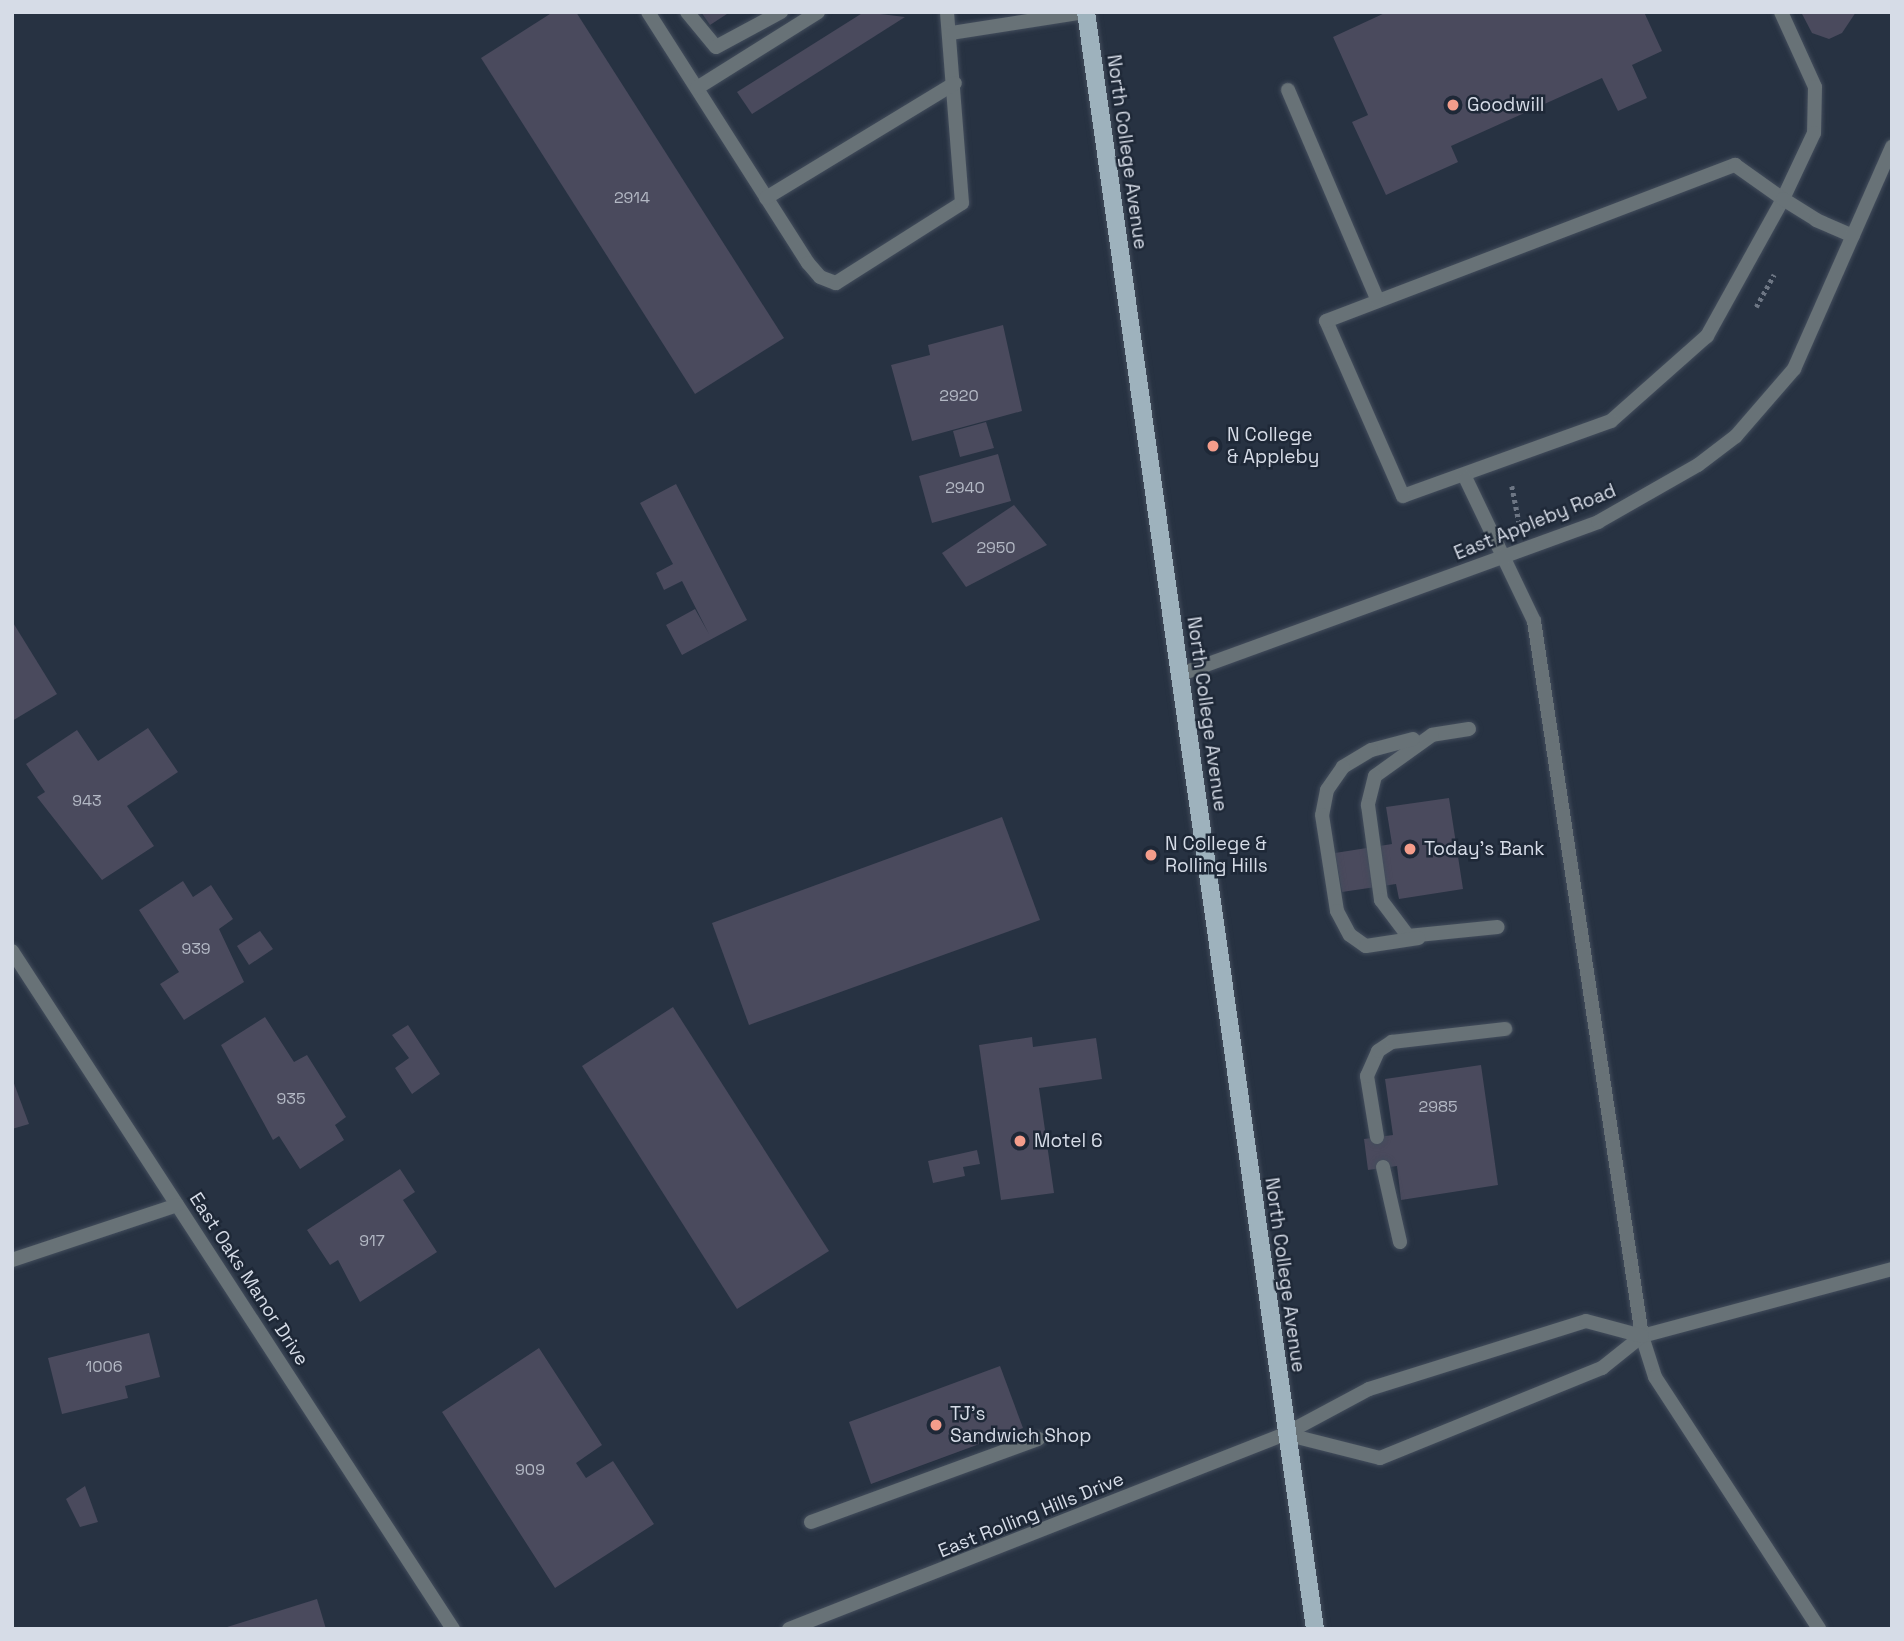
<!DOCTYPE html>
<html>
<head>
<meta charset="utf-8">
<style>
  body { margin:0 }
  #map { position:relative; width:1904px; height:1641px; overflow:hidden; background:#273242; font-family:"Space Grotesk",sans-serif }
  div>[style] { position:absolute }
  .building>* { inset:0; background:#4a4a5d }
  .path>* { height:4.5px; margin-top:-2.25px; transform-origin:0; background:repeating-linear-gradient(90deg,#6d7684 0 3.5px,transparent 0 7px) }
  .roads { filter:drop-shadow(0 0 2px #434d5c) drop-shadow(0 0 2px #434d5c) }
  .service>* { height:14px; margin:-7px; padding:0 7px; transform-origin:7px; border-radius:7px; background:#687277 }
  .minor>* { height:14px; margin:-7px; padding:0 7px; transform-origin:7px; border-radius:7px; background:#687277 }
  .tertiary>* { height:14px; margin:-7px; padding:0 7px; transform-origin:7px; border-radius:7px; background:#687277 }
  .primary>* { height:18px; margin:-9px; padding:0 9px; transform-origin:9px; border-radius:9px; background:#9eb2bd }
  .dots>* { width:19px; height:19px; translate:-50% -50%; box-sizing:border-box; border:4px solid #1e2837; border-radius:50% }
  span { translate:-50% -50%; white-space:nowrap; text-align:center; line-height:1.15; -webkit-text-stroke:5px #1e2837; paint-order:stroke }
  .number-label { font-size:16px; color:#b3b8c4 }
  .number-label span { -webkit-text-stroke-width:0 }
  .poi-label { font-size:19px; color:#d6dce7 }
  .left { translate:0 -50%; text-align:left }
  .street-label { font-size:19px; color:#d6dce7 }
  .frame { position:absolute; inset:0; border:14px solid #d6dce7; pointer-events:none }
</style>
</head>
<body>
<div id="map">
  <div class="building">
    <div style="clip-path:polygon(553px 12px,576px 12px,784px 338px,695px 394px,481px 58px)"></div>
    <div style="clip-path:polygon(701px 12px,730px 12px,710px 25px)"></div>
    <div style="clip-path:polygon(864px 12px,905px 17px,752px 114px,737px 92px)"></div>
    <div style="clip-path:polygon(1387px 12px,1644px 12px,1662px 51px,1632px 65px,1647px 98px,1618px 111px,1602px 78px,1451px 146px,1458px 162px,1386px 195px,1352px 122px,1368px 115px,1333px 37px)"></div>
    <div style="clip-path:polygon(1801px 12px,1856px 12px,1842px 33px,1829px 39px,1812px 33px)"></div>
    <div style="clip-path:polygon(1003px 325px,1022px 411px,912px 441px,891px 365px,930px 355px,928px 345px)"></div>
    <div style="clip-path:polygon(986px 422px,994px 448px,960px 457px,953px 431px)"></div>
    <div style="clip-path:polygon(998px 454px,1011px 501px,932px 523px,919px 476px)"></div>
    <div style="clip-path:polygon(676px 484px,747px 620px,682px 655px,666px 625px,695px 609px,709px 634px,682px 581px,664px 590px,656px 573px,673px 564px,640px 503px)"></div>
    <div style="clip-path:polygon(1014px 505px,1047px 545px,966px 587px,942px 553px)"></div>
    <div style="clip-path:polygon(12px 621px,57px 694px,12px 721px)"></div>
    <div style="clip-path:polygon(148px 728px,178px 772px,127px 806px,154px 846px,102px 880px,37px 797px,45px 792px,26px 764px,77px 730px,98px 761px)"></div>
    <div style="clip-path:polygon(1449px 798px,1463px 889px,1399px 899px,1396px 884px,1342px 892px,1335px 853px,1392px 844px,1386px 807px)"></div>
    <div style="clip-path:polygon(1002px 817px,1040px 920px,749px 1025px,712px 923px)"></div>
    <div style="clip-path:polygon(183px 881px,193px 897px,211px 885px,233px 919px,219px 929px,244px 982px,184px 1020px,160px 984px,179px 972px,139px 910px)"></div>
    <div style="clip-path:polygon(260px 931px,273px 949px,249px 965px,237px 946px)"></div>
    <div style="clip-path:polygon(673px 1007px,829px 1251px,737px 1309px,582px 1066px)"></div>
    <div style="clip-path:polygon(265px 1017px,294px 1062px,307px 1055px,346px 1117px,335px 1125px,344px 1140px,300px 1169px,279px 1136px,273px 1140px,221px 1045px)"></div>
    <div style="clip-path:polygon(408px 1025px,440px 1074px,412px 1094px,395px 1068px,409px 1058px,392px 1035px)"></div>
    <div style="clip-path:polygon(1032px 1037px,1033px 1047px,1096px 1038px,1102px 1079px,1039px 1088px,1054px 1193px,1001px 1200px,979px 1045px)"></div>
    <div style="clip-path:polygon(1481px 1065px,1498px 1185px,1401px 1200px,1397px 1166px,1368px 1170px,1364px 1139px,1393px 1135px,1385px 1079px)"></div>
    <div style="clip-path:polygon(12px 1078px,29px 1124px,12px 1129px)"></div>
    <div style="clip-path:polygon(977px 1150px,980px 1164px,963px 1167px,965px 1176px,933px 1183px,928px 1161px)"></div>
    <div style="clip-path:polygon(400px 1169px,415px 1192px,403px 1200px,437px 1252px,360px 1302px,338px 1260px,330px 1265px,307px 1230px)"></div>
    <div style="clip-path:polygon(149px 1333px,160px 1377px,125px 1386px,128px 1398px,62px 1414px,48px 1358px)"></div>
    <div style="clip-path:polygon(539px 1348px,602px 1445px,576px 1463px,586px 1478px,613px 1461px,654px 1524px,555px 1588px,442px 1412px)"></div>
    <div style="clip-path:polygon(1000px 1366px,1023px 1428px,871px 1484px,849px 1422px)"></div>
    <div style="clip-path:polygon(85px 1486px,98px 1522px,80px 1527px,66px 1499px)"></div>
    <div style="clip-path:polygon(317px 1599px,326px 1629px,224px 1629px,224px 1628px)"></div>
  </div>
  <div class="path">
    <div style="left:1756px;top:307px;width:37px;rotate:-61deg"></div>
    <div style="left:1512px;top:486px;width:37px;rotate:79deg"></div>
  </div>
  <div class="roads">
    <div class="service">
      <div style="left:648px;top:12px;width:298px;rotate:57.5deg"></div>
      <div style="left:808px;top:263px;width:18px;rotate:49deg"></div>
      <div style="left:820px;top:277px;width:17px;rotate:21deg"></div>
      <div style="left:836px;top:283px;width:149px;rotate:-32.4deg"></div>
      <div style="left:962px;top:203px;width:192px;rotate:-94.5deg"></div>
      <div style="left:687px;top:12px;width:45px;rotate:50.4deg"></div>
      <div style="left:716px;top:47px;width:74px;rotate:-28.3deg"></div>
      <div style="left:1781px;top:12px;width:82px;rotate:65.6deg"></div>
      <div style="left:1815px;top:87px;width:46px;rotate:91.2deg"></div>
      <div style="left:1814px;top:133px;width:73px;rotate:115.2deg"></div>
      <div style="left:1783px;top:199px;width:157px;rotate:119deg"></div>
      <div style="left:1707px;top:336px;width:128px;rotate:138.5deg"></div>
      <div style="left:1611px;top:421px;width:221px;rotate:160.2deg"></div>
      <div style="left:1403px;top:496px;width:191px;rotate:-113.7deg"></div>
      <div style="left:1326px;top:321px;width:438px;rotate:-20.9deg"></div>
      <div style="left:1735px;top:165px;width:59px;rotate:35.3deg"></div>
      <div style="left:1783px;top:199px;width:39px;rotate:32deg"></div>
      <div style="left:1816px;top:220px;width:40px;rotate:23.4deg"></div>
      <div style="left:951px;top:33px;width:136px;rotate:-8.9deg"></div>
      <div style="left:697px;top:88px;width:143px;rotate:-32.1deg"></div>
      <div style="left:1288px;top:90px;width:229px;rotate:66.9deg"></div>
      <div style="left:766px;top:198px;width:221px;rotate:-31.3deg"></div>
      <div style="left:1466px;top:479px;width:157px;rotate:64.4deg"></div>
      <div style="left:1534px;top:621px;width:723px;rotate:81.41deg"></div>
      <div style="left:1642px;top:1336px;width:43px;rotate:72.4deg"></div>
      <div style="left:1655px;top:1377px;width:301px;rotate:56.9deg"></div>
      <div style="left:1469px;top:729px;width:37px;rotate:171deg"></div>
      <div style="left:1432px;top:735px;width:70px;rotate:144.3deg"></div>
      <div style="left:1375px;top:776px;width:30px;rotate:104deg"></div>
      <div style="left:1368px;top:805px;width:96px;rotate:82.2deg"></div>
      <div style="left:1381px;top:900px;width:45px;rotate:53.1deg"></div>
      <div style="left:1408px;top:936px;width:90px;rotate:-5.7deg"></div>
      <div style="left:1413px;top:739px;width:43px;rotate:165.3deg"></div>
      <div style="left:1371px;top:750px;width:33px;rotate:149deg"></div>
      <div style="left:1343px;top:767px;width:28px;rotate:125deg"></div>
      <div style="left:1327px;top:790px;width:25px;rotate:101deg"></div>
      <div style="left:1322px;top:815px;width:97px;rotate:81.1deg"></div>
      <div style="left:1337px;top:911px;width:27px;rotate:62deg"></div>
      <div style="left:1350px;top:935px;width:19px;rotate:35deg"></div>
      <div style="left:1366px;top:946px;width:53px;rotate:-8.7deg"></div>
      <div style="left:1377px;top:1137px;width:62px;rotate:-99.3deg"></div>
      <div style="left:1367px;top:1076px;width:27px;rotate:-66deg"></div>
      <div style="left:1378px;top:1051px;width:17px;rotate:-33deg"></div>
      <div style="left:1392px;top:1042px;width:114px;rotate:-6.6deg"></div>
      <div style="left:1383px;top:1167px;width:77px;rotate:77.2deg"></div>
      <div style="left:1285px;top:1434px;width:98px;rotate:14.2deg"></div>
      <div style="left:1380px;top:1458px;width:240px;rotate:-22.1deg"></div>
      <div style="left:1602px;top:1368px;width:51px;rotate:-38.7deg"></div>
      <div style="left:1642px;top:1336px;width:259px;rotate:-15deg"></div>
      <div style="left:1285px;top:1434px;width:95px;rotate:-28.2deg"></div>
      <div style="left:1369px;top:1389px;width:227px;rotate:-17.4deg"></div>
      <div style="left:1586px;top:1321px;width:58px;rotate:15deg"></div>
      <div style="left:811px;top:1522px;width:242px;rotate:-20.1deg"></div>
    </div>
    <div class="minor">
      <div style="left:12px;top:951px;width:809px;rotate:56.96deg"></div>
      <div style="left:12px;top:1260px;width:174px;rotate:-18.4deg"></div>
    </div>
    <div class="tertiary">
      <div style="left:1181px;top:674px;width:444px;rotate:-20deg"></div>
      <div style="left:1598px;top:522px;width:115px;rotate:-29.7deg"></div>
      <div style="left:1698px;top:465px;width:48px;rotate:-37.3deg"></div>
      <div style="left:1736px;top:436px;width:89px;rotate:-49.1deg"></div>
      <div style="left:1794px;top:369px;width:243px;rotate:-66.2deg"></div>
      <div style="left:789px;top:1629px;width:533px;rotate:-21.46deg"></div>
    </div>
    <div class="primary">
      <div style="left:1086px;top:12px;width:1633px;rotate:81.94deg"></div>
    </div>
  </div>
  <div class="dots">
    <div style="left:1453px;top:105px;background:#f49d8b"></div>
    <div style="left:1213px;top:446px;background:#f49d8b"></div>
    <div style="left:1410px;top:849px;background:#f49d8b"></div>
    <div style="left:1151px;top:855px;background:#f49d8b"></div>
    <div style="left:1020px;top:1141px;background:#f49d8b"></div>
    <div style="left:936px;top:1425px;background:#f49d8b"></div>
  </div>
  <div class="number-label">
    <span style="left:632px;top:198px">2914</span>
    <span style="left:959px;top:396px">2920</span>
    <span style="left:965px;top:488px">2940</span>
    <span style="left:996px;top:548px">2950</span>
    <span style="left:87px;top:801px">943</span>
    <span style="left:196px;top:949px">939</span>
    <span style="left:291px;top:1099px">935</span>
    <span style="left:1438px;top:1107px">2985</span>
    <span style="left:372px;top:1241px">917</span>
    <span style="left:104px;top:1367px">1006</span>
    <span style="left:530px;top:1470px">909</span>
  </div>
  <div class="poi-label">
    <span class="left" style="left:1467px;top:105px">Goodwill</span>
    <span class="left" style="left:1227px;top:446px">N College<br>&amp; Appleby</span>
    <span class="left" style="left:1165px;top:855px">N College &amp;<br>Rolling Hills</span>
    <span class="left" style="left:1424px;top:849px">Today's Bank</span>
    <span class="left" style="left:1034px;top:1141px">Motel 6</span>
    <span class="left" style="left:950px;top:1425px">TJ's<br>Sandwich Shop</span>
  </div>
  <div class="street-label">
    <span style="left:1127px;top:152px;rotate:82deg">North College Avenue</span>
    <span style="left:1535px;top:522px;rotate:-22deg">East Appleby Road</span>
    <span style="left:1207px;top:714px;rotate:82deg">North College Avenue</span>
    <span style="left:1285px;top:1275px;rotate:82deg">North College Avenue</span>
    <span style="left:249px;top:1279px;rotate:57deg">East Oaks Manor Drive</span>
    <span style="left:1031px;top:1515px;rotate:-22deg">East Rolling Hills Drive</span>
  </div>
  <div class="frame"></div>
</div>
</body>
</html>
